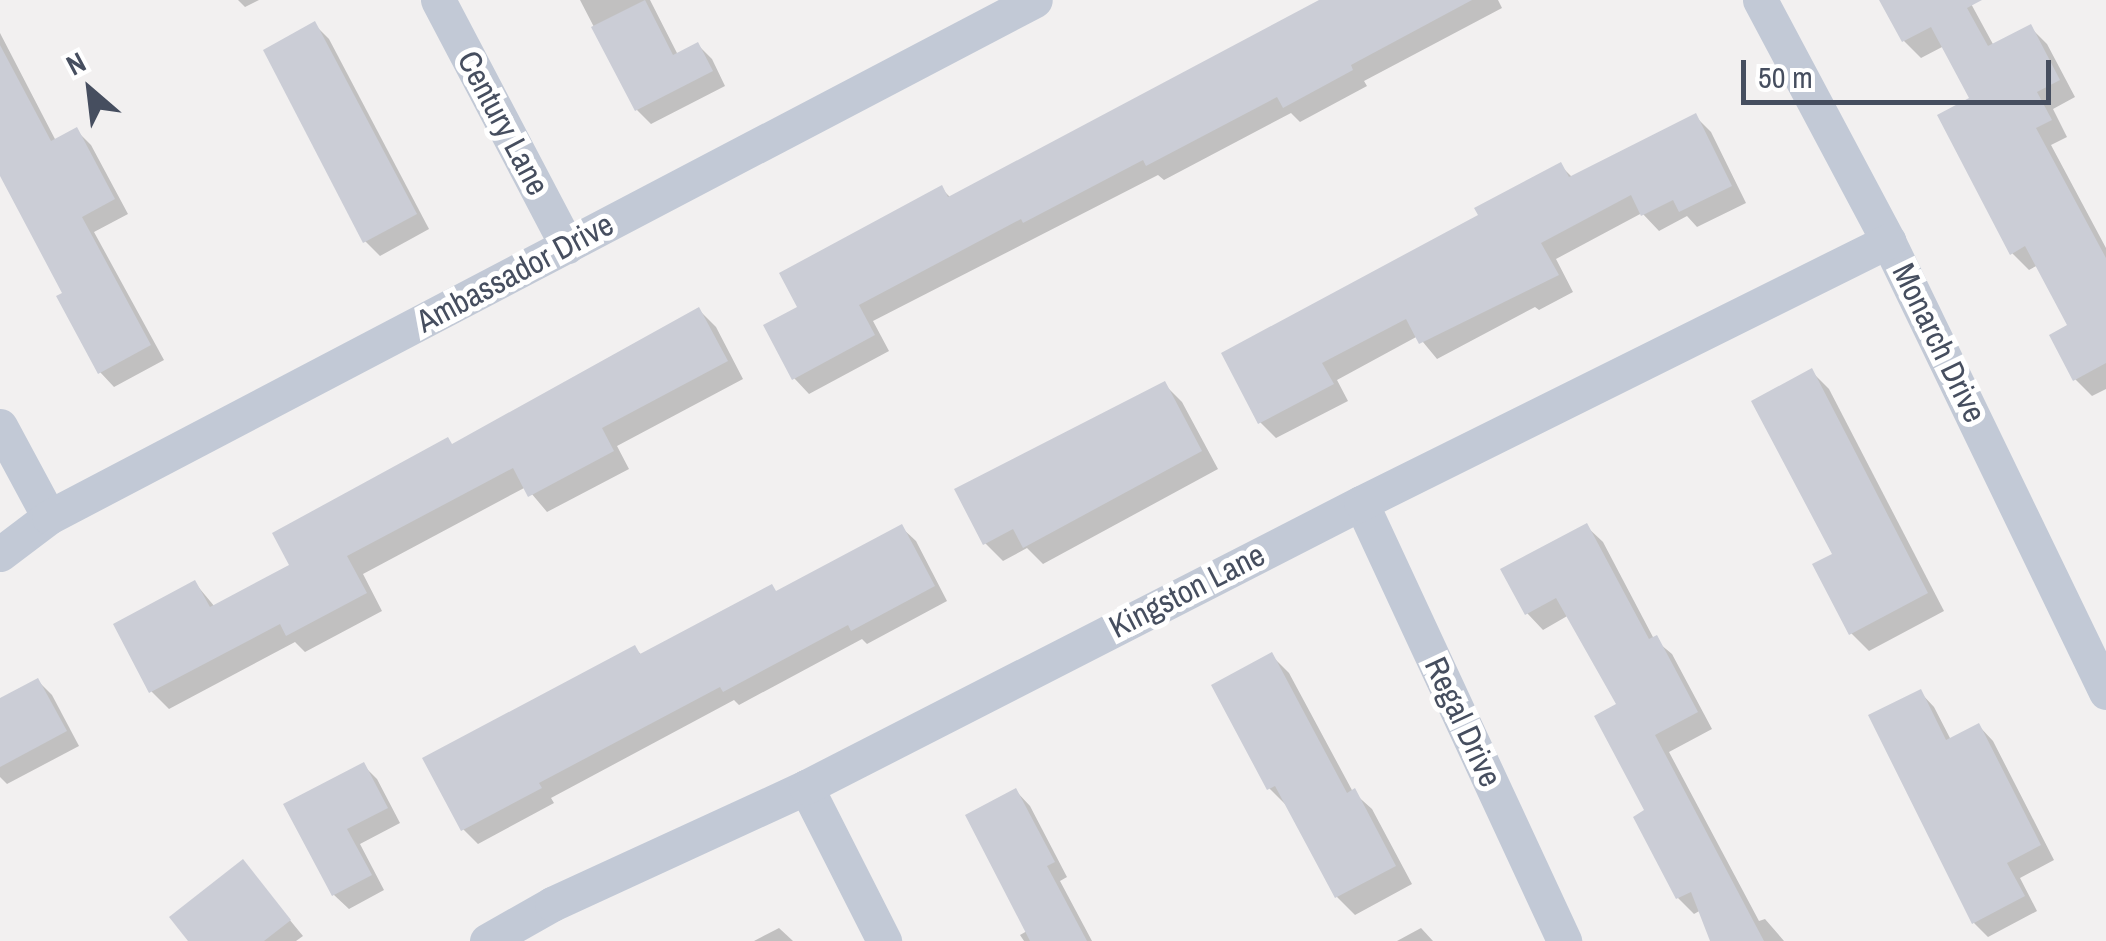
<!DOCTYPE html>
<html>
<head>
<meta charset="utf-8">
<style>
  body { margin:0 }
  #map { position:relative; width:2106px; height:941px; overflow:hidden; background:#f2f0f0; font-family:"Archivo Narrow",sans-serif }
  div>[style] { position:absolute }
  .shadow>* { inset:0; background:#0003 }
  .building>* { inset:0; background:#cbcdd6 }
  .street>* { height:35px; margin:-17.5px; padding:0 17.5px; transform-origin:17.5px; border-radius:17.5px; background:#c2c9d6 }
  span { translate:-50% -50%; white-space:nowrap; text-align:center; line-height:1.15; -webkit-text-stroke:10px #fff; paint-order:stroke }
  .street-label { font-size:32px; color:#464e5f }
  .north { position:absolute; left:40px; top:40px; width:100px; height:100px; -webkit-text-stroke:8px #fff; paint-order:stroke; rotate:332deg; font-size:28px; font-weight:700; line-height:40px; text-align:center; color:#464e5f }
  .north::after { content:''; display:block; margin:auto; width:35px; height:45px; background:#464e5f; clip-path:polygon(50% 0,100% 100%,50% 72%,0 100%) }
  .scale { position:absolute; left:1741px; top:60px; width:310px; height:45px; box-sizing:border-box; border:5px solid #464e5f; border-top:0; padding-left:12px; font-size:30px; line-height:35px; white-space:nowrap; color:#464e5f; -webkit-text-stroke:8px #fff; paint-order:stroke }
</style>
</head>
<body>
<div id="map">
  <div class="shadow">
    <div style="clip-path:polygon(238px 0,259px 0,245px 7px)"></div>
    <div style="clip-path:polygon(580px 0,650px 0,678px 55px,698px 45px,712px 59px,725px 86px,651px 124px,637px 110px)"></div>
    <div style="clip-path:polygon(1328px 0,1498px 0,1502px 8px,1364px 81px,1367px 86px,1300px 122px,1291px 113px,1164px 180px,1158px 175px,873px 321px,889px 351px,809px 394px,794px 378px,800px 308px,941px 188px,951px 198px)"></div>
    <div style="clip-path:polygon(1882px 0,1969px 0,1994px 46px,2030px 27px,2047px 44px,2075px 97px,2053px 109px,2067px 137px,2051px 145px,2106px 248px,2106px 389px,2092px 396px,2075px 379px,2070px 326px,2038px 265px,2029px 270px,2012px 253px,1972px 100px,1944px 46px,1921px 58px,1904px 41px)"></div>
    <div style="clip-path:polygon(315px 25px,329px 39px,429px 229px,380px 256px,365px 241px)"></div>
    <div style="clip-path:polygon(0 33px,56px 141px,76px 130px,91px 145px,128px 214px,94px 232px,164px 360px,114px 387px,100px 372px,65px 294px,0 169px)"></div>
    <div style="clip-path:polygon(1695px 116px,1711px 132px,1746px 203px,1697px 227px,1687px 216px,1659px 231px,1642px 213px,1556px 259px,1573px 292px,1539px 310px,1535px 307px,1437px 359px,1418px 336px,1337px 380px,1348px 401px,1276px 438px,1260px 422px,1224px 354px,1481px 216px,1560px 165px,1573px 178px)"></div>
    <div style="clip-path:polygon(699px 310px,716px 327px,743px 379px,617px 446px,629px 469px,547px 512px,526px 487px,363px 574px,382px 611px,305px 652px,295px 642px,169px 709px,152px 692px,116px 625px,195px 583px,215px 607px,292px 566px,453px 446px)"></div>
    <div style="clip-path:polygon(1811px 371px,1829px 389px,1944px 611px,1869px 651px,1851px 633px,1836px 555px)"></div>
    <div style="clip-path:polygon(1164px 384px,1182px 402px,1218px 469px,1043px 564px,1027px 548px,1003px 561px,985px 543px)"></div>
    <div style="clip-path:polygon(1586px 526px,1603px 542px,1654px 639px,1672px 654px,1712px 729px,1669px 752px,1759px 921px,1765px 919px,1784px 941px,1713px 941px,1701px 910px,1694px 914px,1678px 898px,1648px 812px,1619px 705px,1569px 615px,1543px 630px,1527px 613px)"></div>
    <div style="clip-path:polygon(901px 527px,916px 541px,947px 601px,867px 644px,862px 639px,739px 705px,734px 700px,551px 798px,554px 803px,478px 844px,463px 829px,634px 648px,643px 656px,777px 593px)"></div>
    <div style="clip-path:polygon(1271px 655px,1289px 673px,1353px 792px,1372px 809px,1412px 884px,1355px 915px,1337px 897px,1287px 806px,1269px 788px)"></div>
    <div style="clip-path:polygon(38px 681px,52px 695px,79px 746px,7px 784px,0 777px,0 701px)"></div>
    <div style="clip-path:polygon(1920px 692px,1934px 707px,1951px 740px,1979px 726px,1993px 741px,2054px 860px,2020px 878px,2037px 911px,1988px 937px,1974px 923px)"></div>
    <div style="clip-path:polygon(363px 765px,377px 779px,400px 823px,360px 844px,384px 890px,349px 909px,334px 895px,287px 806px)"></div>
    <div style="clip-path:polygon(1016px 791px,1030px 806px,1067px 877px,1060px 881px,1092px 941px,1024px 941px,1020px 935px,1027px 931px)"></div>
    <div style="clip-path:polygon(242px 862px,303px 936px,296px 941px,191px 941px)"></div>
    <div style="clip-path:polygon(779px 928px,793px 941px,754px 941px)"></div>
    <div style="clip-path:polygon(1421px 928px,1433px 941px,1397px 941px)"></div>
  </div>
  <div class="building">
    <div style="clip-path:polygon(645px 0,673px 55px,698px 42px,713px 71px,635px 111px,591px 27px)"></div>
    <div style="clip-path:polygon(1319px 0,1472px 0,1351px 65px,1353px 70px,1283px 108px,1277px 97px,1146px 166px,1143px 160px,1023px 223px,1021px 219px,859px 305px,875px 335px,792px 380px,763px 325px,797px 307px,779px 273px,942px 185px,948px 197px)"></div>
    <div style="clip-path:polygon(1879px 0,1982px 0,1967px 8px,1988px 46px,2031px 24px,2060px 80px,2037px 92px,2052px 120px,2036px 128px,2106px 258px,2106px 363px,2073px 381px,2049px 335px,2067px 325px,2025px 246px,2010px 255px,1937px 115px,1969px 98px,1931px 27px,1902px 42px)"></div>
    <div style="clip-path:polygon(315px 21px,417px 214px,363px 243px,263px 50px)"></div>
    <div style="clip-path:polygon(0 45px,51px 141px,77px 127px,115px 199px,82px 217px,151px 345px,98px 374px,56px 296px,62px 293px,0 176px)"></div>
    <div style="clip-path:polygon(1696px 113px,1732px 186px,1679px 212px,1673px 200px,1641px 216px,1631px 195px,1541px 243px,1559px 275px,1419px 344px,1406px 319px,1322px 363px,1334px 384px,1258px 424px,1221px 353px,1478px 215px,1474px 208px,1561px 162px,1569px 177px)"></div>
    <div style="clip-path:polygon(699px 307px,728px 361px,602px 428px,614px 451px,528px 497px,513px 468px,347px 556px,367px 593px,286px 636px,280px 624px,149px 693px,113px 624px,195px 580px,210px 607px,289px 565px,272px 533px,448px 437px,452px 444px)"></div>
    <div style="clip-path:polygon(1812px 368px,1928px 593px,1849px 635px,1812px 564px,1832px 554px,1751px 401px)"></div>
    <div style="clip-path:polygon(1165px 381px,1202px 451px,1023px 548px,1013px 529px,983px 545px,954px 489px)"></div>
    <div style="clip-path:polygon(1587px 523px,1649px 639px,1657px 635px,1698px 712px,1655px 735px,1764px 941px,1710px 941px,1691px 892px,1676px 899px,1633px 817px,1644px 810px,1594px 716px,1616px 704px,1556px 598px,1525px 615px,1500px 569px)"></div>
    <div style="clip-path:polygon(902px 524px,935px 586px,851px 631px,848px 625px,723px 692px,720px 687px,539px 783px,542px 788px,461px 831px,422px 758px,635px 645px,640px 654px,772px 584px,776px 591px)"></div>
    <div style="clip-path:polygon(1272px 652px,1347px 793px,1355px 788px,1396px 866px,1335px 898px,1275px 786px,1267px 790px,1211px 685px)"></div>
    <div style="clip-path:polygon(38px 678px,67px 731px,0 767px,0 698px)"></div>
    <div style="clip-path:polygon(1921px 689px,1946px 740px,1979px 723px,2041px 845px,2007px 863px,2025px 896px,1972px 924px,1868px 715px)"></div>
    <div style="clip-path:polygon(364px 762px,388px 808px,347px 829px,372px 875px,332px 896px,283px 804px)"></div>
    <div style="clip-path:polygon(1016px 788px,1055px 862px,1047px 866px,1087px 941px,1030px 941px,965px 815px)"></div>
    <div style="clip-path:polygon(243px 859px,291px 920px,264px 941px,188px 941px,169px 917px)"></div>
  </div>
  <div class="street">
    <div style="left:438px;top:0;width:278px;rotate:62.3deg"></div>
    <div style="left:1760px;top:0;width:273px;rotate:62deg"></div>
    <div style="left:1888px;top:241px;width:501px;rotate:64.2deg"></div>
    <div style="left:0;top:426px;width:103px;rotate:61.7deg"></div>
    <div style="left:1361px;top:503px;width:483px;rotate:65.1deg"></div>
    <div style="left:0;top:554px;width:61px;rotate:-37.1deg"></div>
    <div style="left:49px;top:517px;width:1113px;rotate:-27.67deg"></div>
    <div style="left:806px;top:787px;width:173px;rotate:63.1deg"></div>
    <div style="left:487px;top:941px;width:75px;rotate:-29.6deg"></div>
    <div style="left:552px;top:904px;width:280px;rotate:-24.7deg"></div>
    <div style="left:806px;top:787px;width:623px;rotate:-27.1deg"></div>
    <div style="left:1361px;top:503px;width:589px;rotate:-26.43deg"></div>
  </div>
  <div class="street-label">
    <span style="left:503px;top:123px;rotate:62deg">Century Lane</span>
    <span style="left:515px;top:273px;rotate:-28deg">Ambassador Drive</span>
    <span style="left:1939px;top:343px;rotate:64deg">Monarch Drive</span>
    <span style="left:1187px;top:591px;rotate:-27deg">Kingston Lane</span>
    <span style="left:1463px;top:722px;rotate:65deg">Regal Drive</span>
  </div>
  <div class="north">N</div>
  <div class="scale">50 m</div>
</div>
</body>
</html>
